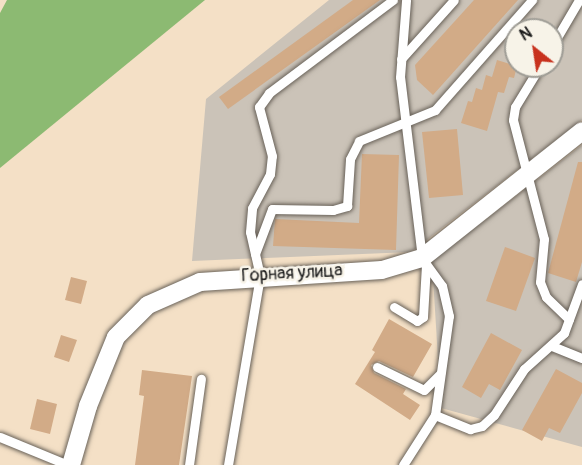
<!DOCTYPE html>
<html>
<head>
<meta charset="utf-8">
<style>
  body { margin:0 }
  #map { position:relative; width:582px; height:465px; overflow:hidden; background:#f4e0c6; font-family:Pangolin,sans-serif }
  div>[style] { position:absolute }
  .industrial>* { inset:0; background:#cbc3b8 }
  .forest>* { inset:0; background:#8cba72 }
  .building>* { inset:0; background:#d2ab87 }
  .roads { filter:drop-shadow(0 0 2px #686158) drop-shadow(0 0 2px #686158) }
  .service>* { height:9px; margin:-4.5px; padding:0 4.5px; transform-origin:4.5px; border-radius:4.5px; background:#fff }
  .minor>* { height:18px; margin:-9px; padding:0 9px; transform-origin:9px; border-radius:9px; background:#fff }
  span { translate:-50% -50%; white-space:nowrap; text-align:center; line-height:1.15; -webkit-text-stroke:5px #f7f3e8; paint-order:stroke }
  .street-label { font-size:18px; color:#1c1c1c }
  .north { position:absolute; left:504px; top:18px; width:60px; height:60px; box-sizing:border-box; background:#f7f3e8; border:2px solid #9f9d96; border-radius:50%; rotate:330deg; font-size:16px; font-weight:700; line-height:24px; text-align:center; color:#1c1c1c }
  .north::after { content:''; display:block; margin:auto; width:21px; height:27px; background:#c8321e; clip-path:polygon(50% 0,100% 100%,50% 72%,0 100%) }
</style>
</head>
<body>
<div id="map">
  <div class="industrial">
    <div style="clip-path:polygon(evenodd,329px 0,582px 0,582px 120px,411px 252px,192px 261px,206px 99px,329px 0,516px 30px,552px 30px,552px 66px,516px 66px,516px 30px)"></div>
    <div style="clip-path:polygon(582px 145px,582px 447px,441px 408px,432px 261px)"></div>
  </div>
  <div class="forest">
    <div style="clip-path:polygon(7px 0,205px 0,0 168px,0 13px)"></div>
  </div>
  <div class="building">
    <div style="clip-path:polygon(353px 0,380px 0,228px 109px,219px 97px)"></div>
    <div style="clip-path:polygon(474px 0,518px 0,433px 95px,417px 80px,415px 65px)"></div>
    <div style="clip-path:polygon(497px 60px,517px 66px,514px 78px,509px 77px,504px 93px,498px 92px,487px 131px,461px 123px,468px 101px,472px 102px,476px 88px,482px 90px,486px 75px,492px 77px)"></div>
    <div style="clip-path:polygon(457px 129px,463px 195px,429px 198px,422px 132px)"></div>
    <div style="clip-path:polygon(362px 154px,399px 155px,396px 250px,273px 246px,275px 219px,359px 223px)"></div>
    <div style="clip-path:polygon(578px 162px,582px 162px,582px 262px,576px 282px,548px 273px)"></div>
    <div style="clip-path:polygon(505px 247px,535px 258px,516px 311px,486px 301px)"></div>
    <div style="clip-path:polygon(71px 277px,87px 281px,81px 304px,65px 300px)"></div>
    <div style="clip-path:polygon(389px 319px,432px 344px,413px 377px,379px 361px,371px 365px,374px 373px,406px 389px,403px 394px,420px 405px,410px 420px,355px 384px,375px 352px,372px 350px)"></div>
    <div style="clip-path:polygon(491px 333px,522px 350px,500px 390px,489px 384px,481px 398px,462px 387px)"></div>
    <div style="clip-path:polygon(61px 335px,77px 340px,69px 362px,54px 357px)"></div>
    <div style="clip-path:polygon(556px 369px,582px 383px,582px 393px,560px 433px,549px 428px,542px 441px,522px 430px)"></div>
    <div style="clip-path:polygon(142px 370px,192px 376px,179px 465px,135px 465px,144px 396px,139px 395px)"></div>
    <div style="clip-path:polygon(37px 399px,57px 404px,50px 434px,30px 429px)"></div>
  </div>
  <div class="roads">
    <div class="service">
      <div style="left:552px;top:46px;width:53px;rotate:-59.6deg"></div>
      <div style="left:401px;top:59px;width:79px;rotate:-48.1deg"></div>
      <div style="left:540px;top:66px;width:48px;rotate:121.4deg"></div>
      <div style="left:515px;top:107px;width:13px;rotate:99deg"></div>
      <div style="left:513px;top:120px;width:123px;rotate:75.4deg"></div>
      <div style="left:544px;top:239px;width:43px;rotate:95.3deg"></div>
      <div style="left:540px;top:282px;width:16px;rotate:68deg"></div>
      <div style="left:546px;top:297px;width:32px;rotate:44deg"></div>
      <div style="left:255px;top:254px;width:48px;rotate:-69.3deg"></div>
      <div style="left:272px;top:209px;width:61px;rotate:0.9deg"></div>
      <div style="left:333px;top:210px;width:15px;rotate:-16deg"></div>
      <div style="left:347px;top:206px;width:47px;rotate:-86.3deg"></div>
      <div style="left:350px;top:159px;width:20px;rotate:-63deg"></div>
      <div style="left:359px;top:141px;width:82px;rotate:-22.2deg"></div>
      <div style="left:435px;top:110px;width:147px;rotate:-48.6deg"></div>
      <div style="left:394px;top:307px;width:27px;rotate:31deg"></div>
      <div style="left:417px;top:321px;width:7px;rotate:-34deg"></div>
      <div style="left:423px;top:317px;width:52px;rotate:-86.7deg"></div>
      <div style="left:552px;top:346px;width:32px;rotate:22deg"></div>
      <div style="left:377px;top:367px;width:52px;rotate:26.1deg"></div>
      <div style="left:424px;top:390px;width:23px;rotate:-45deg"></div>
      <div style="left:435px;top:415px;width:38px;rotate:22deg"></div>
      <div style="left:470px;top:429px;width:12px;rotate:-14deg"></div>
      <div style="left:482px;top:426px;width:16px;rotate:-43deg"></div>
      <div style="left:494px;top:415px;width:55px;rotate:-56.9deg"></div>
      <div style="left:524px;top:369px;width:54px;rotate:-42deg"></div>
      <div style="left:564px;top:333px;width:52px;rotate:-69.8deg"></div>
      <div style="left:0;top:437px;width:74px;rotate:22.4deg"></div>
      <div style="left:189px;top:465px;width:87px;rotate:-82.1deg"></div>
      <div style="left:228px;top:465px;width:192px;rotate:-80.4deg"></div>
      <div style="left:260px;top:276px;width:45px;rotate:-102.8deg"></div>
      <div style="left:250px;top:232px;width:24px;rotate:-85deg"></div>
      <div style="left:252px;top:208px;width:38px;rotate:-62deg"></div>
      <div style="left:270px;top:174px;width:18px;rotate:-84deg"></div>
      <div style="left:272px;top:156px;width:51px;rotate:-104.9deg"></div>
      <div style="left:259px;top:107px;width:17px;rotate:-54deg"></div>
      <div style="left:269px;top:93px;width:155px;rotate:-36.9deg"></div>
      <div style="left:403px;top:465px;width:59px;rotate:-57.4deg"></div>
      <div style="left:435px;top:415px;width:100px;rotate:-82deg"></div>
      <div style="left:449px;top:316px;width:31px;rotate:-103deg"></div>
      <div style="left:442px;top:286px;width:34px;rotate:-126deg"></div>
      <div style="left:422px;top:258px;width:182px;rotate:-96.9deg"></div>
      <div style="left:400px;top:77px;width:77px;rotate:-85.5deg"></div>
    </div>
    <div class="minor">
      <div style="left:71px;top:465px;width:61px;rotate:-73.9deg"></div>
      <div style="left:88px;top:406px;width:74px;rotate:-67.9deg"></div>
      <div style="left:116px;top:337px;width:45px;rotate:-45deg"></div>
      <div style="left:148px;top:305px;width:57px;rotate:-23.9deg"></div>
      <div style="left:200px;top:282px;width:182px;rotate:-3.8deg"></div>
      <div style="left:382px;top:270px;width:42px;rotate:-16.7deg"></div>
      <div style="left:422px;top:258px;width:204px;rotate:-38.4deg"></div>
    </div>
  </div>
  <div class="street-label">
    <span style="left:292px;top:274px;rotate:-3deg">Горная улица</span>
  </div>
  <div class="north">N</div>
</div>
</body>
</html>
